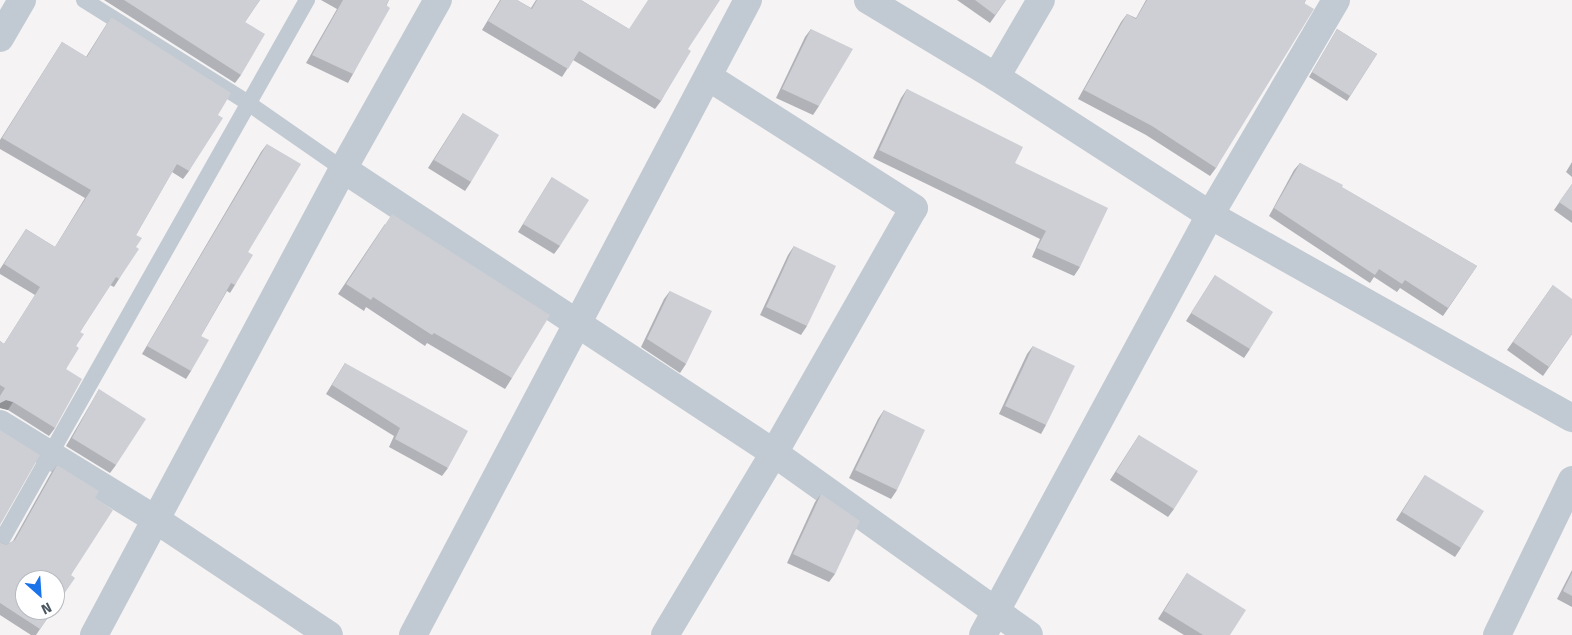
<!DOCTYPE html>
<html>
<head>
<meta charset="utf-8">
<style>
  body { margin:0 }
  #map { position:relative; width:1572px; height:635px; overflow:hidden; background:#f5f3f3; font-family:"Fira Sans",sans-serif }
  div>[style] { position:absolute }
  .service>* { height:16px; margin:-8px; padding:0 8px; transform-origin:8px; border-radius:8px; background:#c1cad2 }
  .minor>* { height:28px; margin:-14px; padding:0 14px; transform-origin:14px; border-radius:14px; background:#c1cad2 }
  .tertiary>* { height:28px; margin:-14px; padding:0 14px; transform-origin:14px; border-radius:14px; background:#c1cad2 }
  .wall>* { inset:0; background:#b0b2b7 }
  .shaded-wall>* { inset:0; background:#909195 }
  .building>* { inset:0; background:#cdcfd5 }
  span { translate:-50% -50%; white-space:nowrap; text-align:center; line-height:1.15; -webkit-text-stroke:4.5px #fff; paint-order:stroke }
  .north { position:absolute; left:15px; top:570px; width:50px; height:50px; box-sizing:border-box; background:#fff; border:1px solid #b7bbc0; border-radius:50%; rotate:154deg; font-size:14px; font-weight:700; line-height:20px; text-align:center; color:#4a5661 }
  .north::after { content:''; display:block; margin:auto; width:18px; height:22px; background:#1a73e8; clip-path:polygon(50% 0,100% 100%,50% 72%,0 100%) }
</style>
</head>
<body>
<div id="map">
  <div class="service">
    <div style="left:84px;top:0;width:194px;rotate:32.1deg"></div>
    <div style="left:248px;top:103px;width:116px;rotate:34.8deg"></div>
    <div style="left:0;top:543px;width:624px;rotate:-60.52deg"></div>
  </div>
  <div class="minor">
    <div style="left:868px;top:0;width:149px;rotate:31deg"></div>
    <div style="left:996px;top:77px;width:255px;rotate:32.8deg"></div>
    <div style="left:1210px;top:215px;width:415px;rotate:29.3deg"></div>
    <div style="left:0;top:38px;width:44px;rotate:-59.9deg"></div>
    <div style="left:996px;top:77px;width:89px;rotate:-59.7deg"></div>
    <div style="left:343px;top:169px;width:516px;rotate:33.38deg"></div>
    <div style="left:774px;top:453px;width:313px;rotate:35.5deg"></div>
    <div style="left:0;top:424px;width:182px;rotate:31.5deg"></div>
    <div style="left:155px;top:519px;width:209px;rotate:33.7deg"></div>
    <div style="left:413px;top:635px;width:718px;rotate:-62.19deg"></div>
    <div style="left:665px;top:635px;width:212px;rotate:-59.1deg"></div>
    <div style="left:774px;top:453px;width:282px;rotate:-60.3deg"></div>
    <div style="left:914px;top:208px;width:244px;rotate:-147.5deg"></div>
    <div style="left:983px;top:635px;width:477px;rotate:-61.6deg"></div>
    <div style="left:1210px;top:215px;width:249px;rotate:-59.6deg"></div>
    <div style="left:1497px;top:635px;width:172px;rotate:-64.2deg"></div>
  </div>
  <div class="tertiary">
    <div style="left:94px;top:635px;width:528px;rotate:-61.88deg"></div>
    <div style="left:343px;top:169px;width:194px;rotate:-60.7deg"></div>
  </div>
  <div class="wall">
    <div style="clip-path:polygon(104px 0,260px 0,245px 22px,241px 75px,235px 83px)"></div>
    <div style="clip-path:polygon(321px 0,389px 0,353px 74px,348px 83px,306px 63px,337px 9px)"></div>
    <div style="clip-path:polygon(500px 0,517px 0,531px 8px,536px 0,581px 0,629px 29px,688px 49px,661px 101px,655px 109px,573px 60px,562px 77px,482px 30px)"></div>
    <div style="clip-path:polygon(957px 0,1006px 0,990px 23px)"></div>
    <div style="clip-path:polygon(1146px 0,1306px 0,1216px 168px,1210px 176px,1146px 135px,1078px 99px,1121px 22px,1127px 14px,1136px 18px)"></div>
    <div style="clip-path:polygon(111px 17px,218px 115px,189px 171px,183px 179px,172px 172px,136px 235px,136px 247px,119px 279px,114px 287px,110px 285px,80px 332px,76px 346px,66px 369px,55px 428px,49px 436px,8px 410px,0 408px,0 341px,4px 344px,35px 295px,0 274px,0 269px,26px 229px,55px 247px,85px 198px,0 149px,0 140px,62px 42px,86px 57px)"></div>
    <div style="clip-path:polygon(811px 29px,819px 106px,813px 115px,776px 98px,805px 37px)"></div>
    <div style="clip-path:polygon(1337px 29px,1377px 54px,1347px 101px,1309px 77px)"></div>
    <div style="clip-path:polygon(907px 89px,1015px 163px,1080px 267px,1074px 276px,1032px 257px,1040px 239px,873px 158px,901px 98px)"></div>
    <div style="clip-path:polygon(463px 113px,471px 182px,465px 191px,428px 168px)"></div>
    <div style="clip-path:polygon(267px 144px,248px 252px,235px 285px,230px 293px,227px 291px,201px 336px,191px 371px,186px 379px,142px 354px,261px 152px)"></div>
    <div style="clip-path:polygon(1572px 162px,1572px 177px,1566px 172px)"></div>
    <div style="clip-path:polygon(1300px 163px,1477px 266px,1443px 316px,1400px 288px,1397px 292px,1374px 277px,1370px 283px,1269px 216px,1294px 170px)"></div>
    <div style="clip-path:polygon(552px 177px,560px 246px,554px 254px,518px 232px)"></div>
    <div style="clip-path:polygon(1572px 184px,1572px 223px,1554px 210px)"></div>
    <div style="clip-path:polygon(385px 224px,512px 378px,505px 389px,427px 343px,425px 346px,366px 307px,364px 311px,338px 294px)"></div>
    <div style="clip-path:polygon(794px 246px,807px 326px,801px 335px,760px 315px,788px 255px)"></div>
    <div style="clip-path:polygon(1215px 275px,1250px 349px,1244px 358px,1186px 321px)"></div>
    <div style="clip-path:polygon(1553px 285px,1572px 334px,1543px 376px,1507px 350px)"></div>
    <div style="clip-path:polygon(670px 291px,686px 364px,680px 373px,641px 347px,664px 299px)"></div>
    <div style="clip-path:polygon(1033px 346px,1046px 425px,1041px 434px,999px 414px,1027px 354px)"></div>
    <div style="clip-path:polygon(345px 363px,448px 468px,442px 476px,389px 447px,394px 436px,326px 394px)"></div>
    <div style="clip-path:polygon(99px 389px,116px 465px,110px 473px,66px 446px,94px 398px)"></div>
    <div style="clip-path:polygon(884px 410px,897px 490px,891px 499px,849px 478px,878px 419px)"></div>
    <div style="clip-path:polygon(1139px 435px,1174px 509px,1168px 517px,1110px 480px)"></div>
    <div style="clip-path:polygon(57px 465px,95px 498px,71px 575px,53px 610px,36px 635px,31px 635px,0 615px,0 542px,1px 543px,6px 545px,13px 541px,51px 473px)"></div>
    <div style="clip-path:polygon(1425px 475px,1461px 548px,1455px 557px,1396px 520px)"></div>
    <div style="clip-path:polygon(821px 494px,835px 574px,829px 582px,787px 563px,815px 502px)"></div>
    <div style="clip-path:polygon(1572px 570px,1572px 607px,1557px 599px)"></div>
    <div style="clip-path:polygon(1187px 573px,1230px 635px,1184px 635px,1158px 619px)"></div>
  </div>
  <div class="shaded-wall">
    <div style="clip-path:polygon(6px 400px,13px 402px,8px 410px,0 408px,0 403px)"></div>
  </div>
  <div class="building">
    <div style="clip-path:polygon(124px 0,260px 0,245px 22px,265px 34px,241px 75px)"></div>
    <div style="clip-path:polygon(342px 0,389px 0,386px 5px,390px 8px,353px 74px,312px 55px,343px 0)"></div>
    <div style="clip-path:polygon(501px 0,517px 0,532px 9px,537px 0,581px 0,629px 29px,648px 0,720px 0,688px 49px,691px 51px,661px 101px,579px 51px,568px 69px,488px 21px)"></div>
    <div style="clip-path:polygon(975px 0,1006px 0,995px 15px)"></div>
    <div style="clip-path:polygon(1147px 0,1306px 0,1304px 3px,1314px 9px,1216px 168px,1152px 126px,1084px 90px,1127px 14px,1136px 19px)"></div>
    <div style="clip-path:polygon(111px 17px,231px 93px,218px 115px,223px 118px,189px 171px,177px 164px,136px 235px,142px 238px,136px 247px,139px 249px,119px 279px,116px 277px,80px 332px,84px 334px,76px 346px,79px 348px,66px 369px,82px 379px,55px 428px,13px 402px,6px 400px,0 403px,0 396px,5px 388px,0 385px,0 341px,4px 344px,40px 287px,4px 264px,26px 229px,55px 247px,91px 190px,2px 138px,62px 42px,87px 57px)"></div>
    <div style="clip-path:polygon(811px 29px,853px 49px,819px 106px,782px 89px)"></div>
    <div style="clip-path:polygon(1337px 29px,1377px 54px,1350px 96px,1312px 72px)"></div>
    <div style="clip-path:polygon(907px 89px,1023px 147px,1015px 163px,1108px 208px,1080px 267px,1037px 248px,1046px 231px,879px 150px)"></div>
    <div style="clip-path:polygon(463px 113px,499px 135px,471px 182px,434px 160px)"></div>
    <div style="clip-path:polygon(267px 144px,301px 164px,248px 252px,253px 255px,235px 285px,231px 283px,201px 336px,209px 340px,191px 371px,147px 346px)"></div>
    <div style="clip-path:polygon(1300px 163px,1343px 185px,1342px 187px,1477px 266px,1448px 308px,1405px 280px,1402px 284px,1379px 269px,1375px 275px,1274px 208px)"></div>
    <div style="clip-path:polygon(552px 177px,589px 200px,560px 246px,523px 224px)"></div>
    <div style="clip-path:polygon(1572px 184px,1572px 211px,1559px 202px)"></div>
    <div style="clip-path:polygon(392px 214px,550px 315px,512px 378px,434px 333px,432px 335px,373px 297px,371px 300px,346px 284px)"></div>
    <div style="clip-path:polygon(794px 246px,836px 266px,807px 326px,766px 307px)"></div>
    <div style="clip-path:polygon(1215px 275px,1273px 312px,1250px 349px,1191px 313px)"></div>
    <div style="clip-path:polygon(1553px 285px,1572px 299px,1572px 334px,1549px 367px,1513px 342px)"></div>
    <div style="clip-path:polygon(670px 291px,712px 311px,686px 364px,647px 339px)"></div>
    <div style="clip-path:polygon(1033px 346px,1075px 366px,1046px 425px,1005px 406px)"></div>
    <div style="clip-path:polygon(345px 363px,468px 431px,448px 468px,395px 439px,400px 428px,332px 385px)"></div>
    <div style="clip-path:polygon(99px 389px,146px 419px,116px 465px,72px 438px)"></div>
    <div style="clip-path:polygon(884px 410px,925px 430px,897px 490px,855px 470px)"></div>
    <div style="clip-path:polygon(0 430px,40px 455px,0 525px)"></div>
    <div style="clip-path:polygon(1139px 435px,1198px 471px,1174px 509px,1116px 472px)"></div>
    <div style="clip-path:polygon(57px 465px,99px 491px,95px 498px,113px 510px,71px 575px,75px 578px,55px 607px,55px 580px,25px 580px,25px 610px,53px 610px,40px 629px,0 603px,0 542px,1px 543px,6px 545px,15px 540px)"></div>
    <div style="clip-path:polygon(1425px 475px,1484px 511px,1461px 548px,1402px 512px)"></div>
    <div style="clip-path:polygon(821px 494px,860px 521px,835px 574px,793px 554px)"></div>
    <div style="clip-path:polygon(1187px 573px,1246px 610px,1230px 635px,1203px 635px,1164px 611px)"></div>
    <div style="clip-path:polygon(1572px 573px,1572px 596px,1563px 591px)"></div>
  </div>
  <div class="north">N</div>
</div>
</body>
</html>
